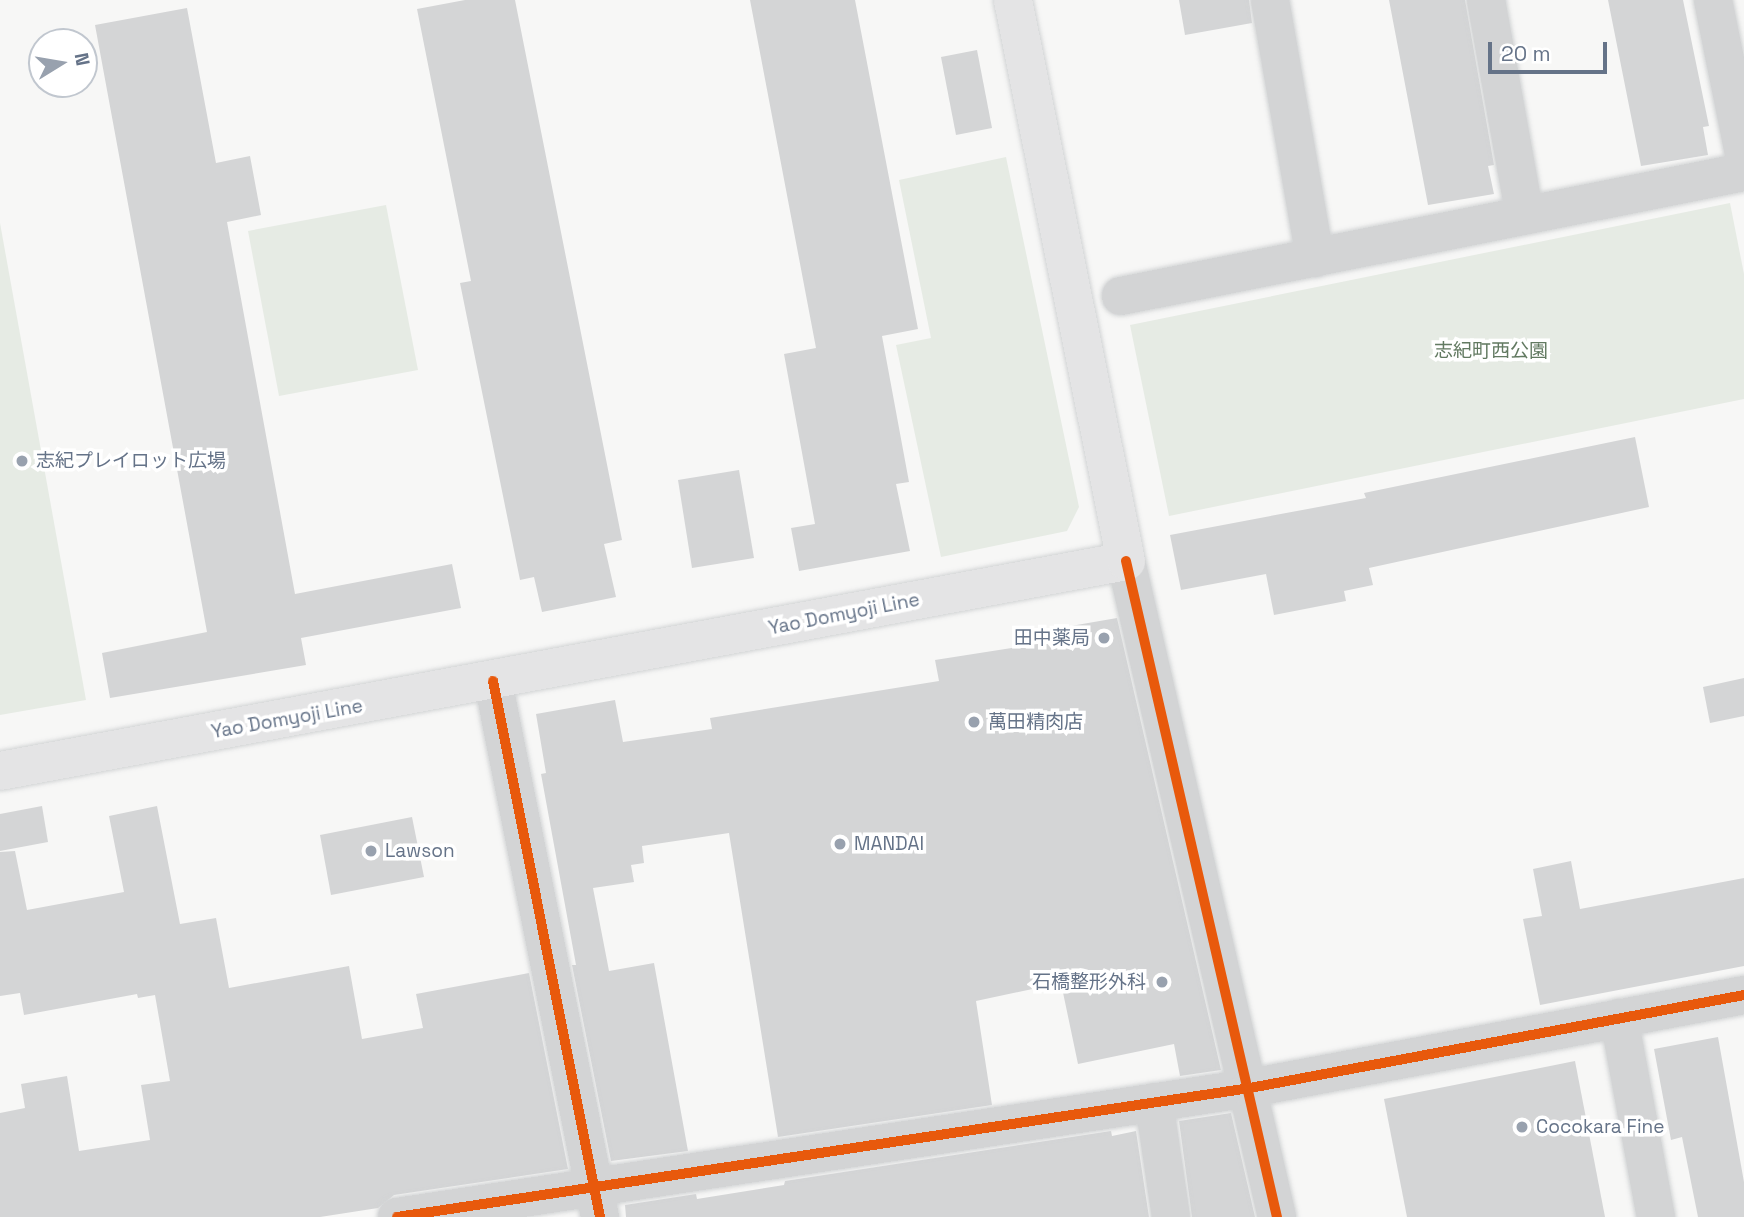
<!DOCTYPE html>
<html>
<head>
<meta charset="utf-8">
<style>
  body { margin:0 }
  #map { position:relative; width:1744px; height:1217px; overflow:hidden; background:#f7f7f6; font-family:"Space Grotesk","Noto Sans JP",sans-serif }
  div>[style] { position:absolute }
  .green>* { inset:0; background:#e6ebe4 }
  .building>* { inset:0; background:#d4d5d6 }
  .roads { filter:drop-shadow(0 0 2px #d2d4d5) drop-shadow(0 0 2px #d2d4d5) }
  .minor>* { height:38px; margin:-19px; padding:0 19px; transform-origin:19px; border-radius:19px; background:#d3d4d5 }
  .major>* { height:38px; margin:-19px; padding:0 19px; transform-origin:19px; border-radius:19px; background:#e4e4e5 }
  .cycleway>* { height:10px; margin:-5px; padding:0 5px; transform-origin:5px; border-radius:5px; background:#e8590c }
  .dots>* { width:19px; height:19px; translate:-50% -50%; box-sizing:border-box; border:4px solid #fff; border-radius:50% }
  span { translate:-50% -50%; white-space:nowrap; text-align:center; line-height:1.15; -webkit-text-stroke:7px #fff; paint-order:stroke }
  .park-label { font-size:19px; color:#627a61 }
  .poi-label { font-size:19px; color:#657388 }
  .left { translate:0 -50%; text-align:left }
  .right { translate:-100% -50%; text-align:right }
  .street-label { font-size:19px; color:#657388 }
  .north { position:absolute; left:28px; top:28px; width:70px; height:70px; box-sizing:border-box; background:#fff; border:2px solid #c1c7cf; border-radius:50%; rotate:79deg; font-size:19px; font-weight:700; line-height:28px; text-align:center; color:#657388 }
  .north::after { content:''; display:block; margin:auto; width:24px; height:32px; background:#98a1ae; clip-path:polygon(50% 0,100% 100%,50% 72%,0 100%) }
  .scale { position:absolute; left:1488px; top:42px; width:119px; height:32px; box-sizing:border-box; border:4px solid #657388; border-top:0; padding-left:9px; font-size:21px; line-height:24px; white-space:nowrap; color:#657388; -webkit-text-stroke:5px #fff; paint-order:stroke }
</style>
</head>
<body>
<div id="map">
  <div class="green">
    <div style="clip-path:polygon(1006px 157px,1079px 507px,1067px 531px,941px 557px,896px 345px,931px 338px,899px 180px)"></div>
    <div style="clip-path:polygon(1730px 203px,1744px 274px,1744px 399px,1169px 516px,1130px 325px)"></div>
    <div style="clip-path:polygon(386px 205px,418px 370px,279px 396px,248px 231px)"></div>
    <div style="clip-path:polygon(0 223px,86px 700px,0 715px)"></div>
  </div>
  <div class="building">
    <div style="clip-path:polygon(465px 0,515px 0,622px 540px,604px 544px,616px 597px,542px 612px,534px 577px,520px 580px,460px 283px,471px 281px,417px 9px)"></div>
    <div style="clip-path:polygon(750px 0,855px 0,918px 329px,882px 336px,909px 482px,896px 484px,910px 551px,799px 571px,791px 528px,815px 524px,784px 354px,816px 348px)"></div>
    <div style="clip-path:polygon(1179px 0,1249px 0,1252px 23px,1185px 35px)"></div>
    <div style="clip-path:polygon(1389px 0,1465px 0,1494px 165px,1488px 166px,1494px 194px,1428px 205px)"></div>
    <div style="clip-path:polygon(1608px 0,1683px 0,1709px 126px,1703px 127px,1708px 155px,1641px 166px)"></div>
    <div style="clip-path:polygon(187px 8px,216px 163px,250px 156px,261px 215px,227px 222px,295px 594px,452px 564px,461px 608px,301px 638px,306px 665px,110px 698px,102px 653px,207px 632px,95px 25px)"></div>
    <div style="clip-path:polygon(977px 50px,992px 128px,956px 135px,941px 57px)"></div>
    <div style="clip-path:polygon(1635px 437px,1649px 507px,1369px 568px,1373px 585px,1344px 591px,1346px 601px,1274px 615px,1266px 574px,1181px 590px,1170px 535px,1366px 498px,1364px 493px)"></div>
    <div style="clip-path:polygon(739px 470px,754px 558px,692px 568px,678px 480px)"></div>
    <div style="clip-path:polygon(1117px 618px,1221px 1070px,1180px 1076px,1174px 1044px,1078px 1064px,1061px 983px,976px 1001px,992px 1105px,778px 1137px,729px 833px,642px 846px,644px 863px,631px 865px,634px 882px,593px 888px,609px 971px,654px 963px,688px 1151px,611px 1161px,572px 965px,576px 965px,541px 774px,546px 773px,536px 714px,615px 700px,623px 742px,712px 729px,710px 718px,939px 681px,935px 660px,1044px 643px,1042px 631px)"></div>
    <div style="clip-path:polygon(1744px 678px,1744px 716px,1710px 723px,1703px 687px)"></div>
    <div style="clip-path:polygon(42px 806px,48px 842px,0 851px,0 814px)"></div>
    <div style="clip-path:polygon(157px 806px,180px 924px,216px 918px,229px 988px,349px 966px,362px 1039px,423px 1028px,416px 994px,529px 973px,568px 1169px,394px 1195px,378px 1208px,320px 1217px,0 1217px,0 1113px,25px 1108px,21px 1084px,67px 1076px,79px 1151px,150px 1140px,141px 1085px,170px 1081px,155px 995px,138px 998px,137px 994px,24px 1015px,20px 993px,0 996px,0 852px,15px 851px,27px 910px,124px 892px,109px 816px)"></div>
    <div style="clip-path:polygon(412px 817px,424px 877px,331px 895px,320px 835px)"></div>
    <div style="clip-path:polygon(1571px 861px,1580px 909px,1744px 878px,1744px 966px,1540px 1005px,1523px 919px,1542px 916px,1533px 869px)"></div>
    <div style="clip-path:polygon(1718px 1037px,1744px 1182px,1744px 1217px,1698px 1217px,1682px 1137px,1671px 1140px,1654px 1049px)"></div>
    <div style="clip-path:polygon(1575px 1061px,1605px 1217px,1407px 1217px,1384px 1099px)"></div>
    <div style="clip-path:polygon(1231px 1113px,1255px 1217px,1192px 1217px,1179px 1121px)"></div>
    <div style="clip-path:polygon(1111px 1131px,1112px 1136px,1136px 1131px,1149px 1217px,626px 1217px,625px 1205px,696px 1194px,697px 1199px,784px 1185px,785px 1181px)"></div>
  </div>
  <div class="roads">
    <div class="minor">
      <div style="left:1270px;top:0;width:262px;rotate:80.1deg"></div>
      <div style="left:1486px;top:0;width:219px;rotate:79.8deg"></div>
      <div style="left:1713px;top:0;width:157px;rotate:78.6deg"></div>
      <div style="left:1121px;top:296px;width:635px;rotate:-11.26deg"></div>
      <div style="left:1126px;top:561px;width:673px;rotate:77.04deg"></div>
      <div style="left:493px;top:681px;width:547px;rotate:78.71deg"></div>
      <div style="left:1619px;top:1018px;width:202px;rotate:79.5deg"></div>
      <div style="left:1154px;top:1102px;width:116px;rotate:81.6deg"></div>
      <div style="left:397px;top:1217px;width:863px;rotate:-8.6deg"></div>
      <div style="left:1250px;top:1088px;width:503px;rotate:-10.66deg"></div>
    </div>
    <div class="major">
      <div style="left:0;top:771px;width:1145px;rotate:-10.56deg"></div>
      <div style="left:1126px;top:561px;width:572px;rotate:-101.39deg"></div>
    </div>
  </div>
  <div class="cycleway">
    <div style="left:1126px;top:561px;width:673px;rotate:77.04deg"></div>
    <div style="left:493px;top:681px;width:547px;rotate:78.71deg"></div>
    <div style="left:397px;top:1217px;width:863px;rotate:-8.6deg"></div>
    <div style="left:1250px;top:1088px;width:503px;rotate:-10.66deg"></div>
  </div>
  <div class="dots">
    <div style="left:22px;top:461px;background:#98a1ae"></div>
    <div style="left:1104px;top:638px;background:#98a1ae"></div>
    <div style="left:974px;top:722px;background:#98a1ae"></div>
    <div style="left:840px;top:844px;background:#98a1ae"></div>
    <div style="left:371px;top:851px;background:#98a1ae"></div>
    <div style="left:1162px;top:982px;background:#98a1ae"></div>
    <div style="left:1522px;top:1127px;background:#98a1ae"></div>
  </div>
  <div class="park-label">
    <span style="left:1491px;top:351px">志紀町西公園</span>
  </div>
  <div class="poi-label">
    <span class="left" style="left:36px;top:461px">志紀プレイロット広場</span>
    <span class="right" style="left:1090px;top:638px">田中薬局</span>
    <span class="left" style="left:988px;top:722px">萬田精肉店</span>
    <span class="left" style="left:854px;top:844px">MANDAI</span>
    <span class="left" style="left:385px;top:851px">Lawson</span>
    <span class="right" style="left:1146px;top:982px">石橋整形外科</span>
    <span class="left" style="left:1536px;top:1127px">Cocokara Fine</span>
  </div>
  <div class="street-label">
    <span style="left:844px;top:614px;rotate:-11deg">Yao Domyoji Line</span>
    <span style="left:287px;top:719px;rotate:-10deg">Yao Domyoji Line</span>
  </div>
  <div class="north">N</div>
  <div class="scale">20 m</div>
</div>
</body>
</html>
